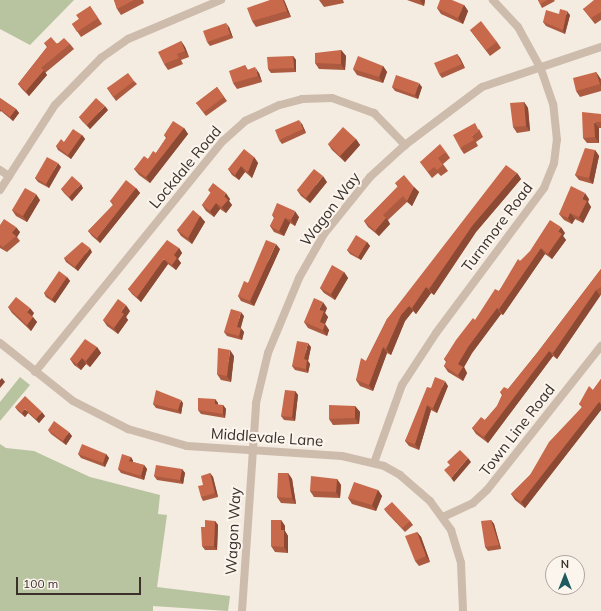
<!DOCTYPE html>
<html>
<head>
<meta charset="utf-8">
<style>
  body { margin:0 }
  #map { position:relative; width:601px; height:611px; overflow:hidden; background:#f4ebe1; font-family:Mulish,sans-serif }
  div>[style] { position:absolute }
  .green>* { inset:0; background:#b8c4a0 }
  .street>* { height:8px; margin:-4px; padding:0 4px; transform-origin:4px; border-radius:4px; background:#cdbbac }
  .wall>* { inset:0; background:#ac5a40 }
  .shaded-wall>* { inset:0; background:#8c4a34 }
  .building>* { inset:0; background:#c8694b }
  span { translate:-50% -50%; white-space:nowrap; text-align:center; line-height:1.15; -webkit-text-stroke:4px #fbf5ee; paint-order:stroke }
  .street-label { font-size:15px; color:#3b302b }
  .north { position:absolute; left:545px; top:555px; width:40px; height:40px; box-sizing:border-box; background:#fbf5ee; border:1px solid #aea6a0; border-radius:50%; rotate:0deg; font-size:11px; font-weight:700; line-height:16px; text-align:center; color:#3b302b }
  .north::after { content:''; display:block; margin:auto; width:14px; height:18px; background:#1f5a5e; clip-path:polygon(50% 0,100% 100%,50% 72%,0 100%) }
  .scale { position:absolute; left:16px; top:577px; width:125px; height:18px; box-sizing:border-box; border:2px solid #3b302b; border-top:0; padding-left:5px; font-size:12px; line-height:14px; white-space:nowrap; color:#3b302b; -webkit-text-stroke:3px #fbf5ee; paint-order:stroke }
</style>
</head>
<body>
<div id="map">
  <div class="green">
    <div style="clip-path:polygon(0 0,74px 0,30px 45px,0 29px)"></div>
    <div style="clip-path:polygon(20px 377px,30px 385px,0 421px,0 402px)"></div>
    <div style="clip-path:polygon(0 444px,6px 448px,34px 451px,90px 477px,160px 495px,158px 514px,167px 515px,157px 587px,230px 596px,228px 611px,153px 606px,153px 611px,0 611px)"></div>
  </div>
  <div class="street">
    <div style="left:0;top:170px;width:11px;rotate:34deg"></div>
    <div style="left:0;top:190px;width:101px;rotate:-57.1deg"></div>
    <div style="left:55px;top:105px;width:66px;rotate:-45.6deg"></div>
    <div style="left:101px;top:58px;width:33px;rotate:-35deg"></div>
    <div style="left:128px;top:39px;width:101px;rotate:-22.8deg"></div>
    <div style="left:0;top:343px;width:93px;rotate:38.5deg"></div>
    <div style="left:73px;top:401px;width:62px;rotate:27deg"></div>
    <div style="left:128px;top:429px;width:61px;rotate:16.1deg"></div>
    <div style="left:187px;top:446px;width:155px;rotate:3.7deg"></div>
    <div style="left:342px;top:456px;width:43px;rotate:13.4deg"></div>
    <div style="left:384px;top:466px;width:18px;rotate:29deg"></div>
    <div style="left:400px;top:475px;width:40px;rotate:41deg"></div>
    <div style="left:430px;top:501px;width:36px;rotate:54deg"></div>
    <div style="left:451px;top:530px;width:34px;rotate:73deg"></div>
    <div style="left:461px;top:563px;width:48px;rotate:87.6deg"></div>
    <div style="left:35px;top:372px;width:298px;rotate:-50.9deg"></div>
    <div style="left:223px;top:141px;width:30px;rotate:-42deg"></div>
    <div style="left:245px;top:121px;width:38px;rotate:-25deg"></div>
    <div style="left:280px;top:105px;width:23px;rotate:-15deg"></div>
    <div style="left:302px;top:99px;width:30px;rotate:-2deg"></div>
    <div style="left:332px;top:98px;width:45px;rotate:19.7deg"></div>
    <div style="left:374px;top:113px;width:45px;rotate:45.9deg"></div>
    <div style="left:374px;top:463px;width:83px;rotate:-70.3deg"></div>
    <div style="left:402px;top:385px;width:62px;rotate:-56.8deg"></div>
    <div style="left:436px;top:333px;width:181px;rotate:-53.3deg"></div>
    <div style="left:544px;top:188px;width:27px;rotate:-68deg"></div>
    <div style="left:554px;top:163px;width:23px;rotate:-83deg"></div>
    <div style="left:557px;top:140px;width:36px;rotate:-96deg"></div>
    <div style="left:553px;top:104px;width:37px;rotate:-109deg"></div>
    <div style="left:541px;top:69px;width:48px;rotate:-118.7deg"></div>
    <div style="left:518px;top:27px;width:37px;rotate:-133deg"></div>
    <div style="left:443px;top:517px;width:33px;rotate:-25deg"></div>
    <div style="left:473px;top:503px;width:19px;rotate:-43deg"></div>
    <div style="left:487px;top:490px;width:184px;rotate:-51.6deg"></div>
    <div style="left:242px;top:611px;width:208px;rotate:-86.1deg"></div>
    <div style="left:256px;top:403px;width:51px;rotate:-76.5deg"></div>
    <div style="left:268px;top:353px;width:81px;rotate:-67.5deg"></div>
    <div style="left:299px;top:278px;width:51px;rotate:-60.4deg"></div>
    <div style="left:324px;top:234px;width:73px;rotate:-51.1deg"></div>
    <div style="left:370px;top:177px;width:47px;rotate:-42.4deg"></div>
    <div style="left:405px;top:145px;width:96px;rotate:-37deg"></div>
    <div style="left:482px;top:87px;width:126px;rotate:-18.6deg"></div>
  </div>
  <div class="wall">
    <div style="clip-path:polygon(114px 0,143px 0,144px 3px,121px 15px,117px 9px)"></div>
    <div style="clip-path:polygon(270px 0,284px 0,291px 17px,256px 27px,252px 21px)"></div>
    <div style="clip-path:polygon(319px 0,343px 0,344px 3px,324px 7px)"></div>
    <div style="clip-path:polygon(407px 0,425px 0,424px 6px)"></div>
    <div style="clip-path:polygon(538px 0,554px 0,555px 1px,542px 8px)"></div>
    <div style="clip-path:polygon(601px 0,601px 20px,595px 24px,583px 9px)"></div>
    <div style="clip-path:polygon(464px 5px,468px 11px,463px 24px,441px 14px,437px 8px)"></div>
    <div style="clip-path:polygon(90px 6px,102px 24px,81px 37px,72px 24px,79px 19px)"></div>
    <div style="clip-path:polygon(559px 14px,570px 15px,565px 34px,546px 26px,543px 22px)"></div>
    <div style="clip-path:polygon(229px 27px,233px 38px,210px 46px,207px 42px)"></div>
    <div style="clip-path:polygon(470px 30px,497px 42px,501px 48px,490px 56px)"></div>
    <div style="clip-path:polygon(181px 41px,185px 47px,189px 57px,181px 60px,183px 64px,168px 70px,164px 64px)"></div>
    <div style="clip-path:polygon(44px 43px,70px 44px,74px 49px,45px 73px,47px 75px,29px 96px,22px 89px,18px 84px,47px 47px)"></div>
    <div style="clip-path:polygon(341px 50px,346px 56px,345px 70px,319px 69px,315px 63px)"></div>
    <div style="clip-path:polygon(457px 54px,460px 58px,465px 68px,442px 78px,439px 74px)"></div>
    <div style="clip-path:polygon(293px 56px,296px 60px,296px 72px,271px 73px,268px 69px)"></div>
    <div style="clip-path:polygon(245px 65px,248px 70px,259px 73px,262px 82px,237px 89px,233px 83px)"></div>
    <div style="clip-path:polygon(383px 66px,387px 72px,383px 83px,357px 75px,353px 69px)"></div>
    <div style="clip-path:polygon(596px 72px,600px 78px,601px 79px,601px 91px,580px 97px,576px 91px)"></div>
    <div style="clip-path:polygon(134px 81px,137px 84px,116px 101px,107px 88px)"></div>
    <div style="clip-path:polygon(217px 87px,227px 101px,206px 116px,196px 103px)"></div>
    <div style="clip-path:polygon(392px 87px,422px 87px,418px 99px,395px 91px)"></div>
    <div style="clip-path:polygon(0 98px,16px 109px,19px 113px,13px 121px,1px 111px,0 112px)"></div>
    <div style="clip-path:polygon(524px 102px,528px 108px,530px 131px,517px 133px,513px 127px)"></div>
    <div style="clip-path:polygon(108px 110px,90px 129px,82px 121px,79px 117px)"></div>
    <div style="clip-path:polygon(601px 114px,601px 128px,599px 128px,599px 143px,587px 143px,583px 138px)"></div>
    <div style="clip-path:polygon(302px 124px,306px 133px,282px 144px,279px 140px)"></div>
    <div style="clip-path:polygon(184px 128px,188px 134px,150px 183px,139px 175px,134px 169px,156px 153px,166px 138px,164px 135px)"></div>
    <div style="clip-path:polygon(479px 129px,483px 137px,476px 142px,478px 146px,464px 154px,460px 148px)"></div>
    <div style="clip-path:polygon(82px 135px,85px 139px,71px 159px,58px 150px,56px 146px,64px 142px)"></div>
    <div style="clip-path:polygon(356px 139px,360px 145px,345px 162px,332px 150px,328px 144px)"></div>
    <div style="clip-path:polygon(595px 150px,599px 156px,593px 184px,579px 180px,575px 175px)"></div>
    <div style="clip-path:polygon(446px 152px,450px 158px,443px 164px,448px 171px,441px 176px,438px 173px,432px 178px,420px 162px)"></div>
    <div style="clip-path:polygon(254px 157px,258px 163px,252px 178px,245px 172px,239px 180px,232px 175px,228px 169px)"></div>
    <div style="clip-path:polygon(61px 167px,49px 188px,38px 182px,35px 178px)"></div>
    <div style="clip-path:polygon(517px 173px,521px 179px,476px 232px,434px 295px,431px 293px,416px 314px,413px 311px,405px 321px,391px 355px,387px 353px,373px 391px,360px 386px,356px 380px,366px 361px,387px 319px)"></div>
    <div style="clip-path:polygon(327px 182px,310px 203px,301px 196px,297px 190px)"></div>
    <div style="clip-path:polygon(395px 183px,414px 187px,419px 192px,412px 206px,407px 202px,388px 220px,390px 224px,379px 236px,368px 227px,364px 221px,398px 187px)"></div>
    <div style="clip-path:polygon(83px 188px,72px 201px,64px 193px,61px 189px)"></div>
    <div style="clip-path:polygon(136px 188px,140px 193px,100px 243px,92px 236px,88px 231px,113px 205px,110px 201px)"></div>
    <div style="clip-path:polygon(208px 190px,230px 199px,229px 201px,232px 205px,226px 213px,220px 209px,214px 217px,206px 211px,202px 205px,211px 193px)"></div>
    <div style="clip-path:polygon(589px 199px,588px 202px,591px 207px,583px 223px,575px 219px,572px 224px,564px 220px,559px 214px)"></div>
    <div style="clip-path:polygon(40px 200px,27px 222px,16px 216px,12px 210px)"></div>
    <div style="clip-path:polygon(272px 215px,299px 217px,295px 226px,290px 223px,284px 236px,274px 232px,270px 226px,274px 218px)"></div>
    <div style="clip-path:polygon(200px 216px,205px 222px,192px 244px,181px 236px,177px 230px)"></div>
    <div style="clip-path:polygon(0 225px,20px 232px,17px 237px,20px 241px,7px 252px,0 248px)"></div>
    <div style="clip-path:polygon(565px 233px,563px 236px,566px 240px,552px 259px,545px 254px,503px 315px,501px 314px,472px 353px,464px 367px,467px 373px,463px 381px,448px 372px,444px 366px,446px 362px,444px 359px,499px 291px,520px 261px)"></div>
    <div style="clip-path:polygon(367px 242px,370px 246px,361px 260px,350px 254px,347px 250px)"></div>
    <div style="clip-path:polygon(179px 248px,182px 253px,178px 259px,181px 263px,176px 270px,168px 264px,141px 302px,132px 294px,128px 289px)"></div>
    <div style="clip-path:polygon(280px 249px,254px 306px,241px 301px,238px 296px,248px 283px)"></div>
    <div style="clip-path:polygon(92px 252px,78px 271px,66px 262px,64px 258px)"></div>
    <div style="clip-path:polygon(601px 269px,601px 295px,600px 296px,557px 359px,553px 356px,488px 443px,476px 434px,472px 428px,485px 420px,497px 406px,502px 395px,500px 392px,508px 389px,537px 353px)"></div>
    <div style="clip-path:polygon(344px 272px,348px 278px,335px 300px,324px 293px,320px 288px)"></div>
    <div style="clip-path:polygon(67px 277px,70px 281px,55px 303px,46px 297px,44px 293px)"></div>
    <div style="clip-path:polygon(8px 307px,34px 313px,32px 316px,37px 322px,31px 331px,12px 313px)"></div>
    <div style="clip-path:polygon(327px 308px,325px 313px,328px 317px,325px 324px,329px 330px,327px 336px,308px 328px,304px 322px)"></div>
    <div style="clip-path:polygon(130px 311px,126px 317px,128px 320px,118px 334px,107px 326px,103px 320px)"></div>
    <div style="clip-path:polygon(244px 316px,240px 328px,244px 332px,242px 340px,227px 336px,224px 332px)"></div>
    <div style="clip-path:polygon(97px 347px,101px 353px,90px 367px,86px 364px,81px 370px,74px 365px,70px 359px)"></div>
    <div style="clip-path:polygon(311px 347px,308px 361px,310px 364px,308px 373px,295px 370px,292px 366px)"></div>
    <div style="clip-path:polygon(234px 356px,231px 382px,221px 380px,217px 374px)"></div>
    <div style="clip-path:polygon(601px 379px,601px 410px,525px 508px,515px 500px,511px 494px,530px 475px,582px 407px,579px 404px,593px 390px)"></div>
    <div style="clip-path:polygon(448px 386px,437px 413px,431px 410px,419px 450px,409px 446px,405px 441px,431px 388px)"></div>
    <div style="clip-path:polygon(295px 391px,298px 395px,295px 421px,284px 420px,281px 416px)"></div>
    <div style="clip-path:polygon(215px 399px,218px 403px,218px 405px,223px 405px,226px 409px,225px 418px,201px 414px,198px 410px)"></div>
    <div style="clip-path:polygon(183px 403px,181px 414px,156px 408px,153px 404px)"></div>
    <div style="clip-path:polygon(355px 406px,360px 412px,359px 424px,333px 425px,329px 419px)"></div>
    <div style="clip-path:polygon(15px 407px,45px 416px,39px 423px,28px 413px,25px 417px,18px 411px)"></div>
    <div style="clip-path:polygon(48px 430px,72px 436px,66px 445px,51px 434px)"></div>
    <div style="clip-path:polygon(78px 454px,106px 454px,109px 458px,105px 467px,81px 458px)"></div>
    <div style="clip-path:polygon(131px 457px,133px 461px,133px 462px,144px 465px,147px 469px,144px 480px,121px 473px,118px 469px)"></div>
    <div style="clip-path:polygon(182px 469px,185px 473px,183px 484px,157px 480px,154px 476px)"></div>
    <div style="clip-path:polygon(210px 473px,213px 477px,218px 497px,203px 501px,201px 497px,203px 485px)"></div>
    <div style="clip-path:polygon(288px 473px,292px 479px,296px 504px,281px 503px,277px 497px)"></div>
    <div style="clip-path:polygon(337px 479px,341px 485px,340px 498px,314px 497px,310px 491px)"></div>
    <div style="clip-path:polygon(378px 490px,382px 496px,376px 511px,352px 504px,348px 498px)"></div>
    <div style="clip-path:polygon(384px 509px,410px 521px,413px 525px,405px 532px,387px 513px)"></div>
    <div style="clip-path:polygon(281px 520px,285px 526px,285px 531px,288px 536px,288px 553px,275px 552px,271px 546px)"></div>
    <div style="clip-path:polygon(491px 520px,494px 524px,501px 549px,488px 551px,485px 547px)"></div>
    <div style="clip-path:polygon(215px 521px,218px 525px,217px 550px,205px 550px,202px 546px,205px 527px)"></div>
    <div style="clip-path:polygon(417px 532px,421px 537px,430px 562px,419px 566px,415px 561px)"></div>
  </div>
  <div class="shaded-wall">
    <div style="clip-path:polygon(283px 0,284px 0,285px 2px,291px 17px,287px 11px)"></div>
    <div style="clip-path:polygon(420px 0,425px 0,424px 6px)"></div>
    <div style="clip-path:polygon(464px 5px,468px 11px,463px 24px,458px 18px)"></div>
    <div style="clip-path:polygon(567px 11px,570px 15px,565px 34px,563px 30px)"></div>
    <div style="clip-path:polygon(226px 23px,229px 27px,233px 38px,230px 34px)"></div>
    <div style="clip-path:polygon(181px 41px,185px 47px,189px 57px,185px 51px)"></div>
    <div style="clip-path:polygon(341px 50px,346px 56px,345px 70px,341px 64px)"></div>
    <div style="clip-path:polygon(457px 54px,460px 58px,465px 68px,462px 64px)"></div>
    <div style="clip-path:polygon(293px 56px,296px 60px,296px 72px,294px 68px)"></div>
    <div style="clip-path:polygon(383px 66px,387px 72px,383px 83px,379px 77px)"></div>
    <div style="clip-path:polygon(255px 67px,259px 73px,262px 82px,258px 76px)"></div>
    <div style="clip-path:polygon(44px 70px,47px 75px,29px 96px,26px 91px)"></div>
    <div style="clip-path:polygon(596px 72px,600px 78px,601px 86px,600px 84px)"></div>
    <div style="clip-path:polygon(419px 83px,422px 87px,418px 99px,415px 95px)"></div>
    <div style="clip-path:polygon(524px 102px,528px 108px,530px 131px,526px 126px)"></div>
    <div style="clip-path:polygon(105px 106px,108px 110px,90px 129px,87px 125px)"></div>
    <div style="clip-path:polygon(16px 109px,19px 113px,13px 121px,10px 117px)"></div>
    <div style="clip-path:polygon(299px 120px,302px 124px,306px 133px,303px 129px)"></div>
    <div style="clip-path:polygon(594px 122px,599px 128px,599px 143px,595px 137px)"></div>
    <div style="clip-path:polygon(184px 128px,188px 134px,150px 183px,146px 177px)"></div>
    <div style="clip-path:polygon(82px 135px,85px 139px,71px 159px,68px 155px)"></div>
    <div style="clip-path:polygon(356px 139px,360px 145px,345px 162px,340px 156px)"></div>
    <div style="clip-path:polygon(595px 150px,599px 156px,593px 184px,589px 178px)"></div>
    <div style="clip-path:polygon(254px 157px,258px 163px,252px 178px,248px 172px)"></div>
    <div style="clip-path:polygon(58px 163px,61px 167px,49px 188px,46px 184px)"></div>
    <div style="clip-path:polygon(241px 166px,245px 172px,239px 180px,235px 175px)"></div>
    <div style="clip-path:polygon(517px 173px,521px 179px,476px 232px,434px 295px,429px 289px,472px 226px)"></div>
    <div style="clip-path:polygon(323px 176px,327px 182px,310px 203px,306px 198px)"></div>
    <div style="clip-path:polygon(81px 184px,83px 188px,72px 201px,69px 197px)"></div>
    <div style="clip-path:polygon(414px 187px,419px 192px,412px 206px,407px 201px)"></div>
    <div style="clip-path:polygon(136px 188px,140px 193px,100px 243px,97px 238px)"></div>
    <div style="clip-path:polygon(226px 193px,230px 199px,229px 201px,232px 205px,226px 213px,222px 207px,224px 196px)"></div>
    <div style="clip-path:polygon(585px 193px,589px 199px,588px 202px,591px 207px,583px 223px,579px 217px,582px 199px)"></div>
    <div style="clip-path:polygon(36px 194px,40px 200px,27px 222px,23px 216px)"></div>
    <div style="clip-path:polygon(216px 203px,220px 209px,214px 217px,210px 211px)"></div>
    <div style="clip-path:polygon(295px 211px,299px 217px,295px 226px,291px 220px)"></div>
    <div style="clip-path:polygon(570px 213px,575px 219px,572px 224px,568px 218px)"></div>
    <div style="clip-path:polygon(200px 216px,205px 222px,192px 244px,188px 238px)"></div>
    <div style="clip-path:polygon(285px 218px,290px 223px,284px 236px,279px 231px)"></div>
    <div style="clip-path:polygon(386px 218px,390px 224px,379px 236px,375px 231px)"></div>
    <div style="clip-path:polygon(16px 227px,20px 232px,17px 237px,16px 236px,12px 233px)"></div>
    <div style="clip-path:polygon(561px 227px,565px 233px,563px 236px,566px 240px,552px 259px,548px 254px,558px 231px)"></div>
    <div style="clip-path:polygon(367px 242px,370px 246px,361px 260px,358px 257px)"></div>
    <div style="clip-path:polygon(276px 244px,280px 249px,254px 306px,250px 301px)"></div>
    <div style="clip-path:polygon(90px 248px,92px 252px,78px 271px,75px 267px)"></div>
    <div style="clip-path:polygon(179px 248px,182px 253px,178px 259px,181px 263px,176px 270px,172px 265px,174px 255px)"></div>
    <div style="clip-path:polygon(541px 248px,545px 254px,503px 315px,499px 309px)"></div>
    <div style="clip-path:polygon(164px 259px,168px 264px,141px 302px,137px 297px)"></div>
    <div style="clip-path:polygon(344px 272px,348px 278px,335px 300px,331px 294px)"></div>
    <div style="clip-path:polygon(67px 277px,70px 281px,55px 303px,52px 299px)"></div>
    <div style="clip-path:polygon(426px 287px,431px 293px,416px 314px,412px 308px)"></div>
    <div style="clip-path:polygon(596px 290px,600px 296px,557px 359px,553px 353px)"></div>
    <div style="clip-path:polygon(323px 302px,327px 308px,325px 313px,328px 317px,325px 324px,329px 330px,327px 336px,323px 330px,320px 322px,319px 310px)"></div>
    <div style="clip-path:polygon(126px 305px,130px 311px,126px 317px,128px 320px,118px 334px,114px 328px,121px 312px)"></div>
    <div style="clip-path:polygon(409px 306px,413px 311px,405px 321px,391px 355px,386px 349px,401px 315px)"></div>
    <div style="clip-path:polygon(30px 308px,34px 313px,31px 318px,27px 312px)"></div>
    <div style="clip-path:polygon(497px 308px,501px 314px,472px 353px,464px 367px,467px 373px,463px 381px,458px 375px,458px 364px,468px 347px)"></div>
    <div style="clip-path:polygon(241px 312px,244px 316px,240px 331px,237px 327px)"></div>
    <div style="clip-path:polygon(33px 317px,37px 322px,31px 331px,27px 325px)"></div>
    <div style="clip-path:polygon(241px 328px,244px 332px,242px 340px,239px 336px)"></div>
    <div style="clip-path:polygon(308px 343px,311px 347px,308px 361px,310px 364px,308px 373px,306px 369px,304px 359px)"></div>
    <div style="clip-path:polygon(97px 347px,101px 353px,90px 367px,86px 361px)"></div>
    <div style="clip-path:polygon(383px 347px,387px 353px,373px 391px,369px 385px)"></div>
    <div style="clip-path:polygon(230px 350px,234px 356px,231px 382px,227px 376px)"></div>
    <div style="clip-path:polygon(549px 351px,553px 356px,488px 443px,484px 437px)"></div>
    <div style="clip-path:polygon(82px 358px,86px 364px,81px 370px,77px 364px)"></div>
    <div style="clip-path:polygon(2px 378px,5px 382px,0 388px,0 380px)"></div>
    <div style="clip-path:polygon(445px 381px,448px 386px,437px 413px,433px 408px)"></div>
    <div style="clip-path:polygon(295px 391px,298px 395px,295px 421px,292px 417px)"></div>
    <div style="clip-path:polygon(215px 399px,218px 403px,218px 408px,215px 404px)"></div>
    <div style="clip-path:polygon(181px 400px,183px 403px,181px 414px,178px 410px)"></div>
    <div style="clip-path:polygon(599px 402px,601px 405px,601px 410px,525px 508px,521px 502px)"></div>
    <div style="clip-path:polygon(223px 405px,226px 409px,225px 418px,223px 414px)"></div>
    <div style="clip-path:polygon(427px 405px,431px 410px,419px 450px,415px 444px)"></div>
    <div style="clip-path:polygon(355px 406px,360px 412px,359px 424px,355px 418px)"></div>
    <div style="clip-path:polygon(25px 409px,28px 413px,25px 417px,22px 413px)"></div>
    <div style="clip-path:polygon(42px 412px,45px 416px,39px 423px,36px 419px)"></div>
    <div style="clip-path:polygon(69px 432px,72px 436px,66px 445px,63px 441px)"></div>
    <div style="clip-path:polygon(106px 454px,109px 458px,105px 467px,103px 463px)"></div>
    <div style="clip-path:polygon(131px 457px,133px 461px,132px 465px,129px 461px)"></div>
    <div style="clip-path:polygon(468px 458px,471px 462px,454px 482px,451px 478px)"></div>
    <div style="clip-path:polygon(144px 465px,147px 469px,144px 480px,141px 476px)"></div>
    <div style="clip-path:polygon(182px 469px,185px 473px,183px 484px,180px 480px)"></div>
    <div style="clip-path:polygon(210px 473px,213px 477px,218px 497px,215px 493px)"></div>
    <div style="clip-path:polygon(288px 473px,292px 479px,296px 504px,292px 498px)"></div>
    <div style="clip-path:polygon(337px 479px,341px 485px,340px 498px,336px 492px)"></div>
    <div style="clip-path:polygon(378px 490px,382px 496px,376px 511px,372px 505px)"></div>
    <div style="clip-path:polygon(281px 520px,285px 526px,285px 531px,288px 536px,288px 553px,284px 547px,281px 530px)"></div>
    <div style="clip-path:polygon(491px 520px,494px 524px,501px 549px,499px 545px)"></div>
    <div style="clip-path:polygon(215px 521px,218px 525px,217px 550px,214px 546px)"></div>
    <div style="clip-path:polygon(417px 532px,421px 537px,430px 562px,426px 556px)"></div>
  </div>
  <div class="building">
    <div style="clip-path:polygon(114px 0,134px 0,117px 9px)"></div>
    <div style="clip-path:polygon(270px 0,283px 0,287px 11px,252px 21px,247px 8px)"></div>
    <div style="clip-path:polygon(440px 0,452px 0,464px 5px,458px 18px,437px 8px)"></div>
    <div style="clip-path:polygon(538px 0,547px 0,540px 4px)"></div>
    <div style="clip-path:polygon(594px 0,601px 0,601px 12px,591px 18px,583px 9px)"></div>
    <div style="clip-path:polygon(90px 6px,98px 18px,77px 32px,72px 24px,79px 19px,76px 15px)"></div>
    <div style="clip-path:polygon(560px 9px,567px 11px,563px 30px,543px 22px,546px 10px,559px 14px)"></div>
    <div style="clip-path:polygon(481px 21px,497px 42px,486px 50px,470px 30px)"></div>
    <div style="clip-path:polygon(226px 23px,230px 34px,207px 42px,203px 31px)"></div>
    <div style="clip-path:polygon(51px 37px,57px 44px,64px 38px,70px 44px,41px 68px,44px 70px,26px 91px,18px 84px,48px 46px,44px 43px)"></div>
    <div style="clip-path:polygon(181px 41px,185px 51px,177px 54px,179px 58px,164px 64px,158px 52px)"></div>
    <div style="clip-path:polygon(341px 50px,341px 64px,315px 63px,315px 53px)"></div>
    <div style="clip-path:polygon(457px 54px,462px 64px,439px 74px,434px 63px)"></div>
    <div style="clip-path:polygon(293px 56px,294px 68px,268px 69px,267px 57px)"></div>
    <div style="clip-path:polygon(358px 56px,383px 66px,379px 77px,353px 69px)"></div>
    <div style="clip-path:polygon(245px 65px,247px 70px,255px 67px,258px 76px,233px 83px,229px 71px)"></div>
    <div style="clip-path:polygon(596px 72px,600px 84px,576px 91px,573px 78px)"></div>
    <div style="clip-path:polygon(128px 73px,134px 81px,113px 97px,107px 88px)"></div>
    <div style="clip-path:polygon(396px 75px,419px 83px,415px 95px,392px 87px)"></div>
    <div style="clip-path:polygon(217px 87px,224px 97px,204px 112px,196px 103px)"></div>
    <div style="clip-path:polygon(0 98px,16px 109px,10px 117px,0 109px)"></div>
    <div style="clip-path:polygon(96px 98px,105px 106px,87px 125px,79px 117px)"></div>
    <div style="clip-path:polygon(524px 102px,526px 126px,513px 127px,510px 103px)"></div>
    <div style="clip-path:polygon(582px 112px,601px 114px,601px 122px,594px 122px,595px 137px,583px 138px)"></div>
    <div style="clip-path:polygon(299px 120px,303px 129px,279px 140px,275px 130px)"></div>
    <div style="clip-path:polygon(173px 121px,184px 128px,146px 177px,134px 169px,144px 156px,148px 159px,153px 151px,156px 153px,167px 137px,164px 135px)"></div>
    <div style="clip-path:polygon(475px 123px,479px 131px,472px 136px,474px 140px,460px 148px,453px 135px)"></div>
    <div style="clip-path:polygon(343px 127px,356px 139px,340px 156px,328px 144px)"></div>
    <div style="clip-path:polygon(73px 129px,82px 135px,68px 155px,56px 146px,61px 139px,64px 142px)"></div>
    <div style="clip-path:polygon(440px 144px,446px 152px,438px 158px,443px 165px,437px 170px,434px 167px,428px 172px,420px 162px)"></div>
    <div style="clip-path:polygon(585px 148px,595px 150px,589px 178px,575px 175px)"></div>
    <div style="clip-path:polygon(244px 149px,254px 157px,248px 172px,241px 166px,235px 175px,228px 169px)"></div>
    <div style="clip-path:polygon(47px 157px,58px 163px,46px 184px,35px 178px)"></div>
    <div style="clip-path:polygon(506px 165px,517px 173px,472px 226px,429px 289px,426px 287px,412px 308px,409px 306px,401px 315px,386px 349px,383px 347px,369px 385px,356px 380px,361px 358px,366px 361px,387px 319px)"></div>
    <div style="clip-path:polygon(314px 169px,323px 176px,306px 198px,297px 190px)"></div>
    <div style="clip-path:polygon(404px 175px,414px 187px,407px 201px,403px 196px,383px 215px,386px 218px,375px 231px,364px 221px,398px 186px,395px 183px)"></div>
    <div style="clip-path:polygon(72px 176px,81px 184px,69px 197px,61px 189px)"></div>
    <div style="clip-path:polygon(126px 180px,136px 188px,97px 238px,88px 231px,114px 204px,110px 201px)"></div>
    <div style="clip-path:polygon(213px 183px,226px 193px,224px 196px,228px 200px,222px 207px,216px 203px,210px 211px,202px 205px,211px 192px,208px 190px)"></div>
    <div style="clip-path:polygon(571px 186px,585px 193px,582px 199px,587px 201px,579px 217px,570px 213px,568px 218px,559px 214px)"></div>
    <div style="clip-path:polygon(25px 188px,36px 194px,23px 216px,12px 210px)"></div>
    <div style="clip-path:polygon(277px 203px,295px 211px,291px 220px,285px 218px,279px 231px,270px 226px,275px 216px,272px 215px)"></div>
    <div style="clip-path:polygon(193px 210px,200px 216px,188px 238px,177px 230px)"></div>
    <div style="clip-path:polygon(4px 219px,16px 227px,12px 233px,16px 236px,3px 247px,0 245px,0 225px)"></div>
    <div style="clip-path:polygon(550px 220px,561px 227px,558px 231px,562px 234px,548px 254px,541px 248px,499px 309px,497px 308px,468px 347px,458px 364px,463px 367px,458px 375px,444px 366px,447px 361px,444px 359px,456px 340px,473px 318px,475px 320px,495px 289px,499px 291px,518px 259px,520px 261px,530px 251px)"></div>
    <div style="clip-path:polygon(356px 235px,367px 242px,358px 257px,347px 250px)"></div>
    <div style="clip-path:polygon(167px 240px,179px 248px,174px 255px,177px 258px,172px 265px,164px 259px,137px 297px,128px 289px)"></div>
    <div style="clip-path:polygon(266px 240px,276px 244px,250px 301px,238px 296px,244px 281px,248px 283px)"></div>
    <div style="clip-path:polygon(82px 242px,90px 248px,75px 267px,64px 258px)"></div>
    <div style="clip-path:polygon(332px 265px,344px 272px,331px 294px,320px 288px)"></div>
    <div style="clip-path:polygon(601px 269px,601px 287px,596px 290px,553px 353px,549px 351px,484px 437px,472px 428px,481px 417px,485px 420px,497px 406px,503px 394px,500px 392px,504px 387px,508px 389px,537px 353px)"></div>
    <div style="clip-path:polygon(59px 271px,67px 277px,52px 299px,44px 293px)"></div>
    <div style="clip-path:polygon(16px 297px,30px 308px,27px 312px,33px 317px,27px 325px,8px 307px)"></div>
    <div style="clip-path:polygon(314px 298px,323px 302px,319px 310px,324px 311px,320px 322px,325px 324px,323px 330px,304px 322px)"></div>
    <div style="clip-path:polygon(118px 299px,126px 305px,121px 312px,124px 314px,114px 328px,103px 320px)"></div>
    <div style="clip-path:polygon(231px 309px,241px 312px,237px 327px,241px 328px,239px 336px,224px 332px)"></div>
    <div style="clip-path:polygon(85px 339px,97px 347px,86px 361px,82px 358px,77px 364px,70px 359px)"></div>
    <div style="clip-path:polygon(297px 341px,308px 343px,304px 359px,307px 360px,306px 369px,292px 366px)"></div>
    <div style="clip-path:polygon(218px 348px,230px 350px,227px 376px,217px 374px)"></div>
    <div style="clip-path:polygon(435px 377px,445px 381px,433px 408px,427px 405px,415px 444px,405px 441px,427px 387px,431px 388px)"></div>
    <div style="clip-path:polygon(601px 379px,601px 403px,599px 402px,521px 502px,511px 494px,530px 475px,549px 442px,583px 406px,579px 404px,589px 386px,593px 390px)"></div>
    <div style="clip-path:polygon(156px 390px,181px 400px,178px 410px,153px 404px)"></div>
    <div style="clip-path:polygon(285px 390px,295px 391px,292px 417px,281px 416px)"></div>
    <div style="clip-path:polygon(25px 396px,42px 412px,36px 419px,25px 409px,22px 413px,15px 407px)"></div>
    <div style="clip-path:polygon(198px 398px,215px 399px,215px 404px,223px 405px,223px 414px,198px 410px)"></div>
    <div style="clip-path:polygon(329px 405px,355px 406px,355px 418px,329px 419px)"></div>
    <div style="clip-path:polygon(54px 421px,69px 432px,63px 441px,48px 430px)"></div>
    <div style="clip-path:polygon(82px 444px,106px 454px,103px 463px,78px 454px)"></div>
    <div style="clip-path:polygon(460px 450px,468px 458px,451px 478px,444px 470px,450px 465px,447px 462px)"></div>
    <div style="clip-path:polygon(122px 454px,131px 457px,129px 461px,144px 465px,141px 476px,118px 469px)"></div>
    <div style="clip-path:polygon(156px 465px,182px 469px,180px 480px,154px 476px)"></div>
    <div style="clip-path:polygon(210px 473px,215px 493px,201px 497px,198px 486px,203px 485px,201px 476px)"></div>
    <div style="clip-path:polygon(278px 473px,288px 473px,292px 498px,277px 497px)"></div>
    <div style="clip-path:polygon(311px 476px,337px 479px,336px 492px,310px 491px)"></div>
    <div style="clip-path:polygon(354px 482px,378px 490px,372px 505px,348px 498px)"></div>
    <div style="clip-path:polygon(392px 502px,410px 521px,402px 528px,384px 509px)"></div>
    <div style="clip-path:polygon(205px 520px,215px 521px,214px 546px,202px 546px,201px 527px,205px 527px)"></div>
    <div style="clip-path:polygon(271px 520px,281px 520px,281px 530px,284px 530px,284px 547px,271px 546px)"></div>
    <div style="clip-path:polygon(491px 520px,499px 545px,485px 547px,481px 521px)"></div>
    <div style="clip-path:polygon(417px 532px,426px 556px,415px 561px,405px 536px)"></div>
  </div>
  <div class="street-label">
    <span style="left:185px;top:167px;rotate:-50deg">Lockdale Road</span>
    <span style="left:330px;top:209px;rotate:-53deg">Wagon Way</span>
    <span style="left:497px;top:227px;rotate:-53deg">Turnmore Road</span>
    <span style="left:517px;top:430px;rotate:-52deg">Town Line Road</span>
    <span style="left:267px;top:437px;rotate:4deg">Middlevale Lane</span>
    <span style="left:233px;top:531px;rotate:-87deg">Wagon Way</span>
  </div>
  <div class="north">N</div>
  <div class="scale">100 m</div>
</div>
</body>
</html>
